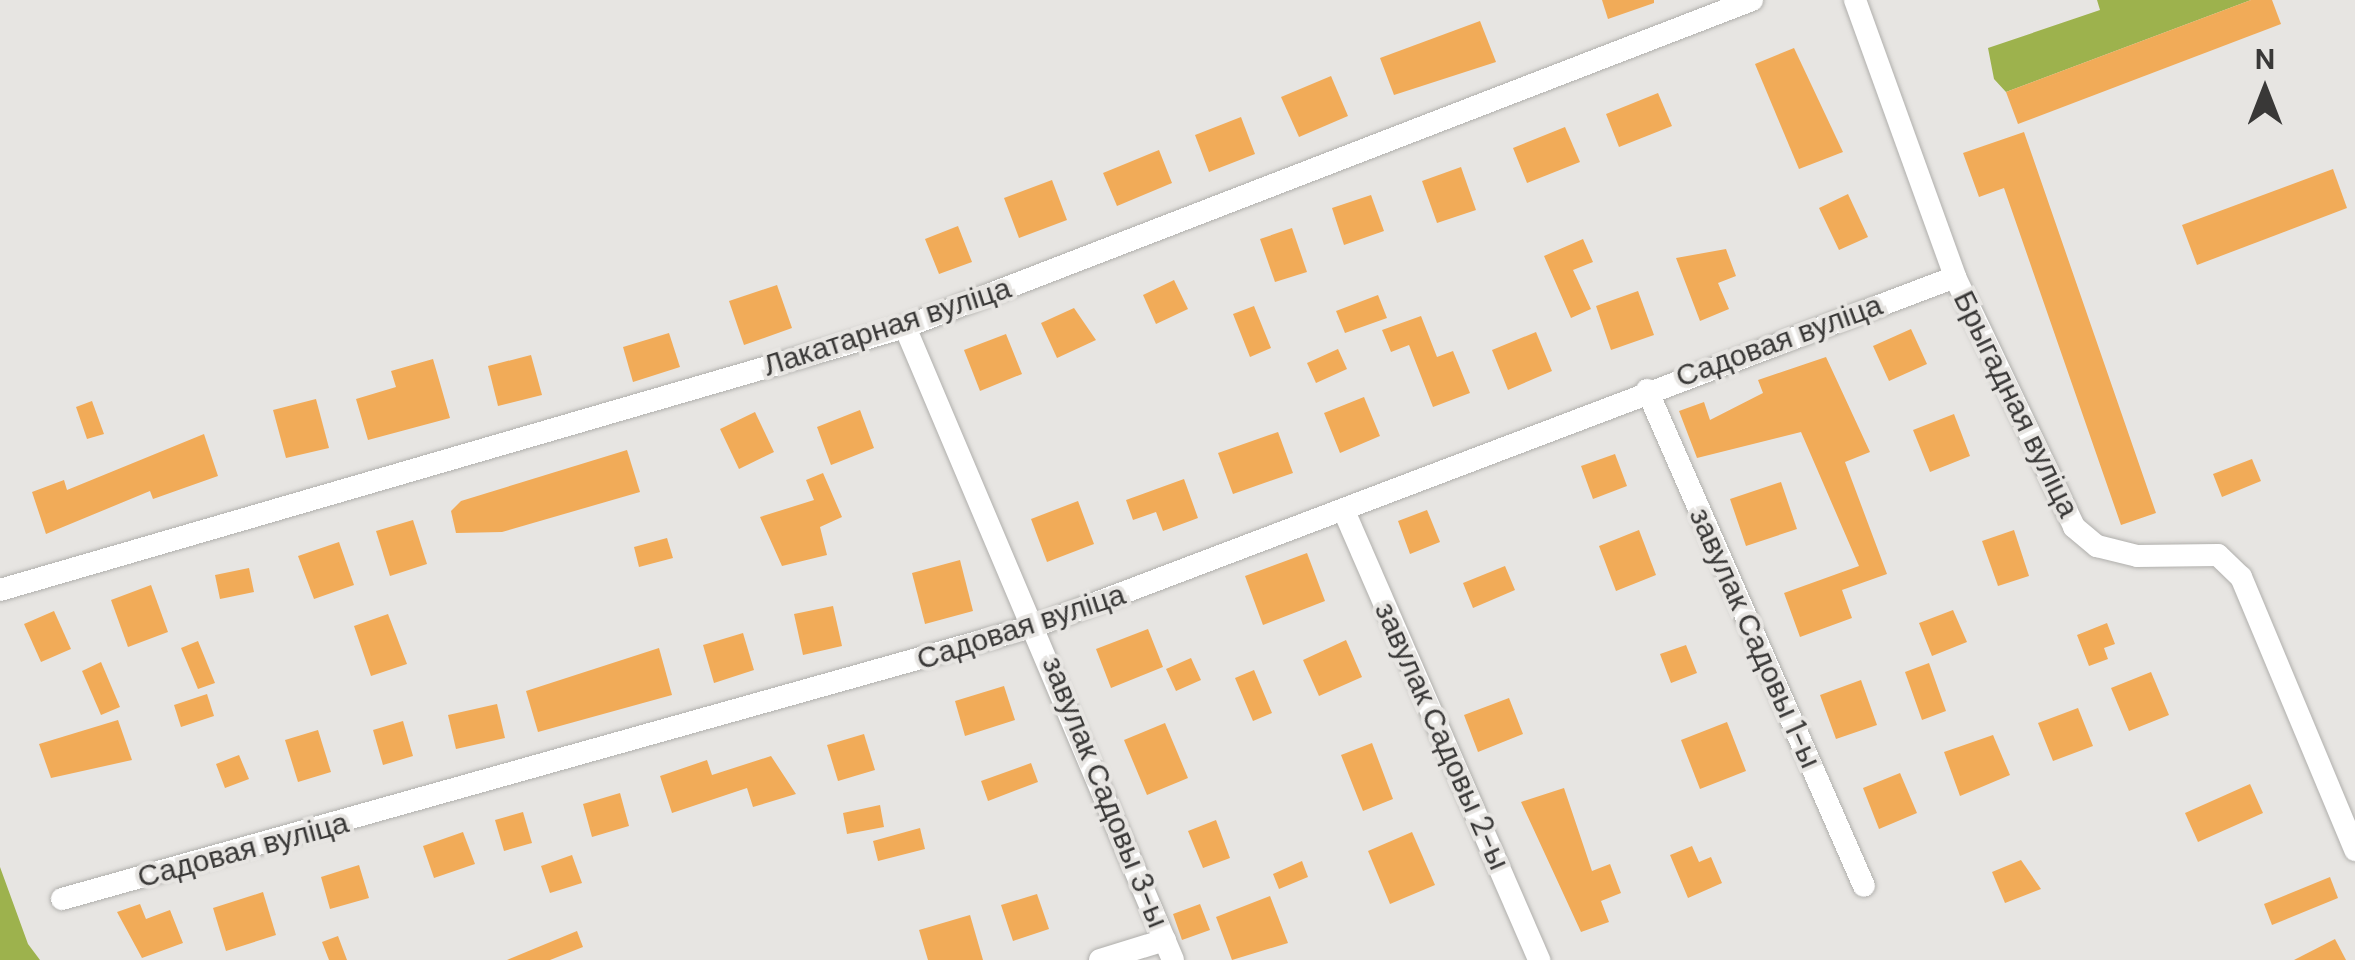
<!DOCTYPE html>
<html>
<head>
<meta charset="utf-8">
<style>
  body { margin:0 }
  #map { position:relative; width:2355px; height:960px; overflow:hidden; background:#e7e5e2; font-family:"DM Sans",sans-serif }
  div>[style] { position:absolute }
  .forest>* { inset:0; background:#9db24d }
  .building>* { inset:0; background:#f1ab58 }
  .roads { filter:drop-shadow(0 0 2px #b0afac) drop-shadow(0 0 2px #b0afac) }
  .minor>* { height:22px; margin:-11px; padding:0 11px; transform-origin:11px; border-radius:11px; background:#fff }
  span { translate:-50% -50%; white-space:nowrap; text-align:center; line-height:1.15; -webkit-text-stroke:8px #e7e5e2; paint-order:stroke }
  .street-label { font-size:30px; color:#393837 }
  .north { position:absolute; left:2215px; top:40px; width:100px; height:100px; -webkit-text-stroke:8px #e7e5e2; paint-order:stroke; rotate:0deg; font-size:28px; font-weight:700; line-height:40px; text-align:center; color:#393837 }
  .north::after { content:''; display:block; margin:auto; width:35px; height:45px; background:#393837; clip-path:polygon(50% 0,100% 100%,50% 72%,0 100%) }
</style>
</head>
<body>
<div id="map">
  <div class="forest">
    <div style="clip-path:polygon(2097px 0,2251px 0,2006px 92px,1994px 79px,1988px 48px,2100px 10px)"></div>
    <div style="clip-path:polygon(0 867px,28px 944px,40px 960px,0 960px)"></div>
  </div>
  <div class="building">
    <div style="clip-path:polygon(1602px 0,1654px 0,1654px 3px,1608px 19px)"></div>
    <div style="clip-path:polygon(2251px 0,2272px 0,2281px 24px,2018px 124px,2006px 92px)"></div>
    <div style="clip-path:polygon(1480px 21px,1496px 62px,1394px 95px,1380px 58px)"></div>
    <div style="clip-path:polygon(1794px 48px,1843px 152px,1799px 169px,1755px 64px)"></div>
    <div style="clip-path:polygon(1331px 76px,1348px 116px,1299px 137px,1281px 97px)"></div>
    <div style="clip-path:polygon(1658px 93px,1672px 126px,1619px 147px,1606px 114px)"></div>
    <div style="clip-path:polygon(1241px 117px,1255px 154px,1209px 172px,1195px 135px)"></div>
    <div style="clip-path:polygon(1565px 127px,1580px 162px,1527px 183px,1513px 148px)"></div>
    <div style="clip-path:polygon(2024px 132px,2156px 513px,2121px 525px,2004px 188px,1979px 197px,1963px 153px)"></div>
    <div style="clip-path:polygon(1159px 150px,1172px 183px,1117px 206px,1103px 173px)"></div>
    <div style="clip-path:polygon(1461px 167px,1476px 210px,1437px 223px,1422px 181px)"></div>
    <div style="clip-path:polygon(2333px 169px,2347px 208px,2197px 265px,2182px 225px)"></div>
    <div style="clip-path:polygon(1052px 180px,1067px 220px,1019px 238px,1004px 198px)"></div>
    <div style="clip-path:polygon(1848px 194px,1868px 237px,1839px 250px,1819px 208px)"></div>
    <div style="clip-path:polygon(1371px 195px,1384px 231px,1344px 245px,1332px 208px)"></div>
    <div style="clip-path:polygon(958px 226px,972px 262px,939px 274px,925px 239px)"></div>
    <div style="clip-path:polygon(1292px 228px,1307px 272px,1275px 282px,1260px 239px)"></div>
    <div style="clip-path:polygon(1583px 239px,1593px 262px,1573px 270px,1591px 309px,1571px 318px,1544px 256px)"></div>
    <div style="clip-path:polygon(1726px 249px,1736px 276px,1718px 283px,1729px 309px,1700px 321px,1676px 258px)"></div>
    <div style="clip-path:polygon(1174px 280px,1188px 309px,1156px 324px,1143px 295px)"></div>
    <div style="clip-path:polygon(777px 285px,792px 328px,744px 345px,729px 301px)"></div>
    <div style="clip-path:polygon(1638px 291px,1654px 335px,1611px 350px,1596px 306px)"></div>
    <div style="clip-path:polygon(1378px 295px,1387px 318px,1345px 333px,1336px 311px)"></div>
    <div style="clip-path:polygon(1254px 306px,1271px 348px,1250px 357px,1233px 314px)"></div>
    <div style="clip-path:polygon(1074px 308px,1096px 340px,1057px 358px,1041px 323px)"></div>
    <div style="clip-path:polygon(1421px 316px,1437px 357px,1453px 351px,1470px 393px,1433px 407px,1409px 345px,1391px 352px,1382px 330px)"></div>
    <div style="clip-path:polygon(1911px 329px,1927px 364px,1889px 381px,1873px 346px)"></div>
    <div style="clip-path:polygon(1536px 332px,1552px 371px,1508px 390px,1492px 350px)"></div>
    <div style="clip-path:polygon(669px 333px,680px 367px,633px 382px,623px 347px)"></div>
    <div style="clip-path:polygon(1006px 334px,1022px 374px,980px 391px,964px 350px)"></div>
    <div style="clip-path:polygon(1338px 349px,1347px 369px,1316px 383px,1307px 363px)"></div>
    <div style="clip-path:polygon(531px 355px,542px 395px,498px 406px,488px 366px)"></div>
    <div style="clip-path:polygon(1826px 357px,1870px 452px,1845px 462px,1887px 574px,1842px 590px,1852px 618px,1800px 637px,1784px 593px,1859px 566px,1801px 432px,1697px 458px,1679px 411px,1704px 402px,1710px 420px,1763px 393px,1758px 380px)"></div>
    <div style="clip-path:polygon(433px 359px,450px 418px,368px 440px,356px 399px,396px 387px,391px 371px)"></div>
    <div style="clip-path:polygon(1364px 397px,1380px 436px,1340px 453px,1324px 413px)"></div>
    <div style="clip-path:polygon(316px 399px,329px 448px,286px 458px,273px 410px)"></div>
    <div style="clip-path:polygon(92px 401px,104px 434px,87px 439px,76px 407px)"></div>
    <div style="clip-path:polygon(860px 410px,874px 448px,831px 465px,817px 427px)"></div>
    <div style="clip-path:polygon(755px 412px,774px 452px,739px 469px,720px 429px)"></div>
    <div style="clip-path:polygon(1954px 414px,1970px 456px,1930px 472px,1913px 430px)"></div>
    <div style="clip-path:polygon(1278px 432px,1293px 473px,1233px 494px,1218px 453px)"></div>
    <div style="clip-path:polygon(204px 434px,218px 476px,153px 499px,150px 491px,46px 534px,32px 492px,64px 480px,67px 490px)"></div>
    <div style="clip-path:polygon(627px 450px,640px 492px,502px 532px,456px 533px,451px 511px,461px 501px)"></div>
    <div style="clip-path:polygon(1615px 454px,1627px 486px,1593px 499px,1581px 466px)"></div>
    <div style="clip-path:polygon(2252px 459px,2261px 481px,2222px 497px,2213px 474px)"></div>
    <div style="clip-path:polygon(823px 473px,842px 517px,820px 527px,827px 555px,782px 566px,760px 517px,814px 500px,806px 480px)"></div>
    <div style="clip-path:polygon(1184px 479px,1198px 518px,1163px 531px,1156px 512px,1133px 520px,1126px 500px)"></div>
    <div style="clip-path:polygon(1781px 482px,1797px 529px,1746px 546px,1730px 499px)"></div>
    <div style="clip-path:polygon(1078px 501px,1094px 544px,1047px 562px,1031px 519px)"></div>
    <div style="clip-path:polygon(1427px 510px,1440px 542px,1410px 554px,1398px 521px)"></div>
    <div style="clip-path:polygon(413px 520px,427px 564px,390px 576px,376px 531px)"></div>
    <div style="clip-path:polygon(1639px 530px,1656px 575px,1616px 591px,1599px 546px)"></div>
    <div style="clip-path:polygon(2014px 530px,2029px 576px,1998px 586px,1982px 541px)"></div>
    <div style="clip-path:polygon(667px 538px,673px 558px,639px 567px,634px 547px)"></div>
    <div style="clip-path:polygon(339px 542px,354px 585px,314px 599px,298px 556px)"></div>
    <div style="clip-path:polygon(1307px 553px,1325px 601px,1263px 625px,1245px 576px)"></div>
    <div style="clip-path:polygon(960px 560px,973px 611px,925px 624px,912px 573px)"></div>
    <div style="clip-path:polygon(1505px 566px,1515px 590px,1473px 608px,1463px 583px)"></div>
    <div style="clip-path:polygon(249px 568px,254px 592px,220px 599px,215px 575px)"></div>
    <div style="clip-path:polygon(151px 585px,168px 632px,128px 647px,111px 600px)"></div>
    <div style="clip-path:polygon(833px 606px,842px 646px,803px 655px,794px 614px)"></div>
    <div style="clip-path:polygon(1953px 610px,1967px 642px,1932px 656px,1919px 623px)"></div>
    <div style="clip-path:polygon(54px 611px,71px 649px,41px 662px,24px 624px)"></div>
    <div style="clip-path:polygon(388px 614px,407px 664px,371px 676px,354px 626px)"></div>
    <div style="clip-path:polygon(2107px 623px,2115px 644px,2104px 648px,2108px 659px,2089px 666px,2077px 635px)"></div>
    <div style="clip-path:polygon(1148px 629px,1163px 667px,1111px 688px,1096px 649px)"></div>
    <div style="clip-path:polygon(743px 633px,754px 670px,714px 683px,703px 645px)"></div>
    <div style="clip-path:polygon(1346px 640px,1362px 677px,1319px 696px,1303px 660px)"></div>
    <div style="clip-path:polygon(198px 641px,215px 683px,198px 689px,181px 648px)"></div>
    <div style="clip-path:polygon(1686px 645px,1697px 673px,1671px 683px,1660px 654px)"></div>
    <div style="clip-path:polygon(659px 648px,672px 695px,538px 732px,526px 691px)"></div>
    <div style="clip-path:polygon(1191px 658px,1201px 680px,1176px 691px,1166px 669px)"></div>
    <div style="clip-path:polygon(101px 662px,120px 707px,101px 715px,82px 671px)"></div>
    <div style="clip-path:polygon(1929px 663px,1946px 711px,1922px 720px,1905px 672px)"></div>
    <div style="clip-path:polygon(1254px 670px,1272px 713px,1253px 721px,1235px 678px)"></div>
    <div style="clip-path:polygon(2151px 672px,2169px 715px,2129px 731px,2111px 688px)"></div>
    <div style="clip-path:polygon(1861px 680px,1877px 725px,1836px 739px,1820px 695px)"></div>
    <div style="clip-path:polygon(1004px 686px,1015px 720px,965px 736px,955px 701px)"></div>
    <div style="clip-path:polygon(207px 694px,214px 716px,181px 727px,174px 705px)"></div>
    <div style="clip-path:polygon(1509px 698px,1523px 734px,1478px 752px,1464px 715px)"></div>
    <div style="clip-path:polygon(497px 704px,505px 738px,456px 749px,448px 715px)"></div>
    <div style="clip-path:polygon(2078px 708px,2093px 746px,2053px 761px,2038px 723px)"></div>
    <div style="clip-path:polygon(118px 720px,132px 760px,51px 778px,39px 744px)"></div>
    <div style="clip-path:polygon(403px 721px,413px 756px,383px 765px,373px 730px)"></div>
    <div style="clip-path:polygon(1727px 722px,1746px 771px,1700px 789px,1681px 740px)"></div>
    <div style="clip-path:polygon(1165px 723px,1188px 778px,1147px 795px,1124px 740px)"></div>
    <div style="clip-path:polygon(318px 730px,331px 772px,298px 782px,285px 740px)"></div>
    <div style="clip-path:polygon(864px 734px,875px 770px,838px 781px,827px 745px)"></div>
    <div style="clip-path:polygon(1993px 735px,2010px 775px,1960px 796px,1944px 752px)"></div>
    <div style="clip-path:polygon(1372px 743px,1393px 799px,1363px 811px,1341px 755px)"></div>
    <div style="clip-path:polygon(239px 755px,249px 779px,225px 788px,216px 764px)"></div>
    <div style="clip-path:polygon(771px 756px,796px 794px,753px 807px,747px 788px,672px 813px,660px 776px,707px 760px,712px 775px)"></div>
    <div style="clip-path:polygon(1031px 763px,1038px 782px,988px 801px,981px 781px)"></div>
    <div style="clip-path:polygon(1900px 773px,1917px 813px,1879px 829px,1863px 788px)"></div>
    <div style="clip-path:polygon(2250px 784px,2263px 813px,2198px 842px,2185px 813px)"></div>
    <div style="clip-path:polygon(1564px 788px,1592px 871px,1610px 864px,1621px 893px,1601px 901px,1609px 922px,1581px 932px,1521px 802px)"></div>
    <div style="clip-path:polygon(620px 793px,629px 826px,592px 837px,583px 804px)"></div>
    <div style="clip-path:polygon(880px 805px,884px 827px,847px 834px,843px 813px)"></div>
    <div style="clip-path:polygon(523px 812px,532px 843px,504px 851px,495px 820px)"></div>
    <div style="clip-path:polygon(1216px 820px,1230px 858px,1203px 868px,1188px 831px)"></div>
    <div style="clip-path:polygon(920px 828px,925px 849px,878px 861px,873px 841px)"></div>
    <div style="clip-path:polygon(463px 832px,475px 864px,434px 878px,423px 846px)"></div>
    <div style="clip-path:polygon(1412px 832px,1435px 885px,1390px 904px,1368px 851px)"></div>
    <div style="clip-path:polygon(1692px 846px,1699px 862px,1711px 857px,1722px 883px,1688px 898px,1670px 855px)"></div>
    <div style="clip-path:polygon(572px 855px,582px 883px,550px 893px,541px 866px)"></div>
    <div style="clip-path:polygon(2021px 860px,2041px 889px,2005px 903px,1992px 872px)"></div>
    <div style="clip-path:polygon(1302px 861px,1308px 877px,1279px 889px,1273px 874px)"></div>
    <div style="clip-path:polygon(359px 865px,369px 898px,330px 909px,321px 877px)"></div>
    <div style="clip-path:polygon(2330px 877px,2338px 898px,2272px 925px,2264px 904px)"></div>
    <div style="clip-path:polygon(263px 892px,276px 935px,226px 951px,213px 908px)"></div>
    <div style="clip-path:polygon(1037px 894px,1049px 929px,1013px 941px,1001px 905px)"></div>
    <div style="clip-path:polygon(1270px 896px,1288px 943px,1232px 960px,1216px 917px)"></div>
    <div style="clip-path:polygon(140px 904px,146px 919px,170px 910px,183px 943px,142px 958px,117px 912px)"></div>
    <div style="clip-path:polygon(1200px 904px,1210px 930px,1182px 940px,1173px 914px)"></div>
    <div style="clip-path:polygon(970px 915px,983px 960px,928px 960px,919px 930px)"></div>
    <div style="clip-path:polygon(577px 931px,583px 947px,550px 960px,507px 960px)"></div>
    <div style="clip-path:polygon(338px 936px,347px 960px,329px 960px,322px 942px)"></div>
    <div style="clip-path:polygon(2335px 939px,2346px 960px,2294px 960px)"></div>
  </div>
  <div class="roads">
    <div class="minor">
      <div style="left:1855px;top:0;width:294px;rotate:70.1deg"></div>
      <div style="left:1955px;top:277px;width:277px;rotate:64.5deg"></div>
      <div style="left:2074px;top:527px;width:30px;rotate:40deg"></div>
      <div style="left:2097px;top:546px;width:41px;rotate:14deg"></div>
      <div style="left:2137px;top:556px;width:81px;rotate:-0.7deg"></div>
      <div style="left:2218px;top:555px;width:32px;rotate:44deg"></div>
      <div style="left:2241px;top:577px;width:296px;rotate:67.3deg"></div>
      <div style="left:905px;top:327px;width:687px;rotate:67.05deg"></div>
      <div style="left:1647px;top:390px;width:541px;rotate:66.37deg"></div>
      <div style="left:1344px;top:511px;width:490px;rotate:66.5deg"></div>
      <div style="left:0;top:590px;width:942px;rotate:-16.2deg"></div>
      <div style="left:905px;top:327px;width:908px;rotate:-21.11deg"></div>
      <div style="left:62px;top:899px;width:1014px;rotate:-15.68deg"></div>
      <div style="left:1038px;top:625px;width:981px;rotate:-20.78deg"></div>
      <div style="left:1100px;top:960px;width:68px;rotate:-17.1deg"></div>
    </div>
  </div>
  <div class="street-label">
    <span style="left:887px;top:327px;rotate:-18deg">Лакатарная вуліца</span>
    <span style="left:1779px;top:341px;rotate:-20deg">Садовая вуліца</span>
    <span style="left:2016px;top:404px;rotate:64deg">Брыгадная вуліца</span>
    <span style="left:1021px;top:627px;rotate:-18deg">Садовая вуліца</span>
    <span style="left:1755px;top:638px;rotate:66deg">завулак Садовы 1-ы</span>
    <span style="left:1442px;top:736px;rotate:66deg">завулак Садовы 2-ы</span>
    <span style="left:1105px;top:792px;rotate:68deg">завулак Садовы 3-ы</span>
    <span style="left:243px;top:850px;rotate:-15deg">Садовая вуліца</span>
  </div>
  <div class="north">N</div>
</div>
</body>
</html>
